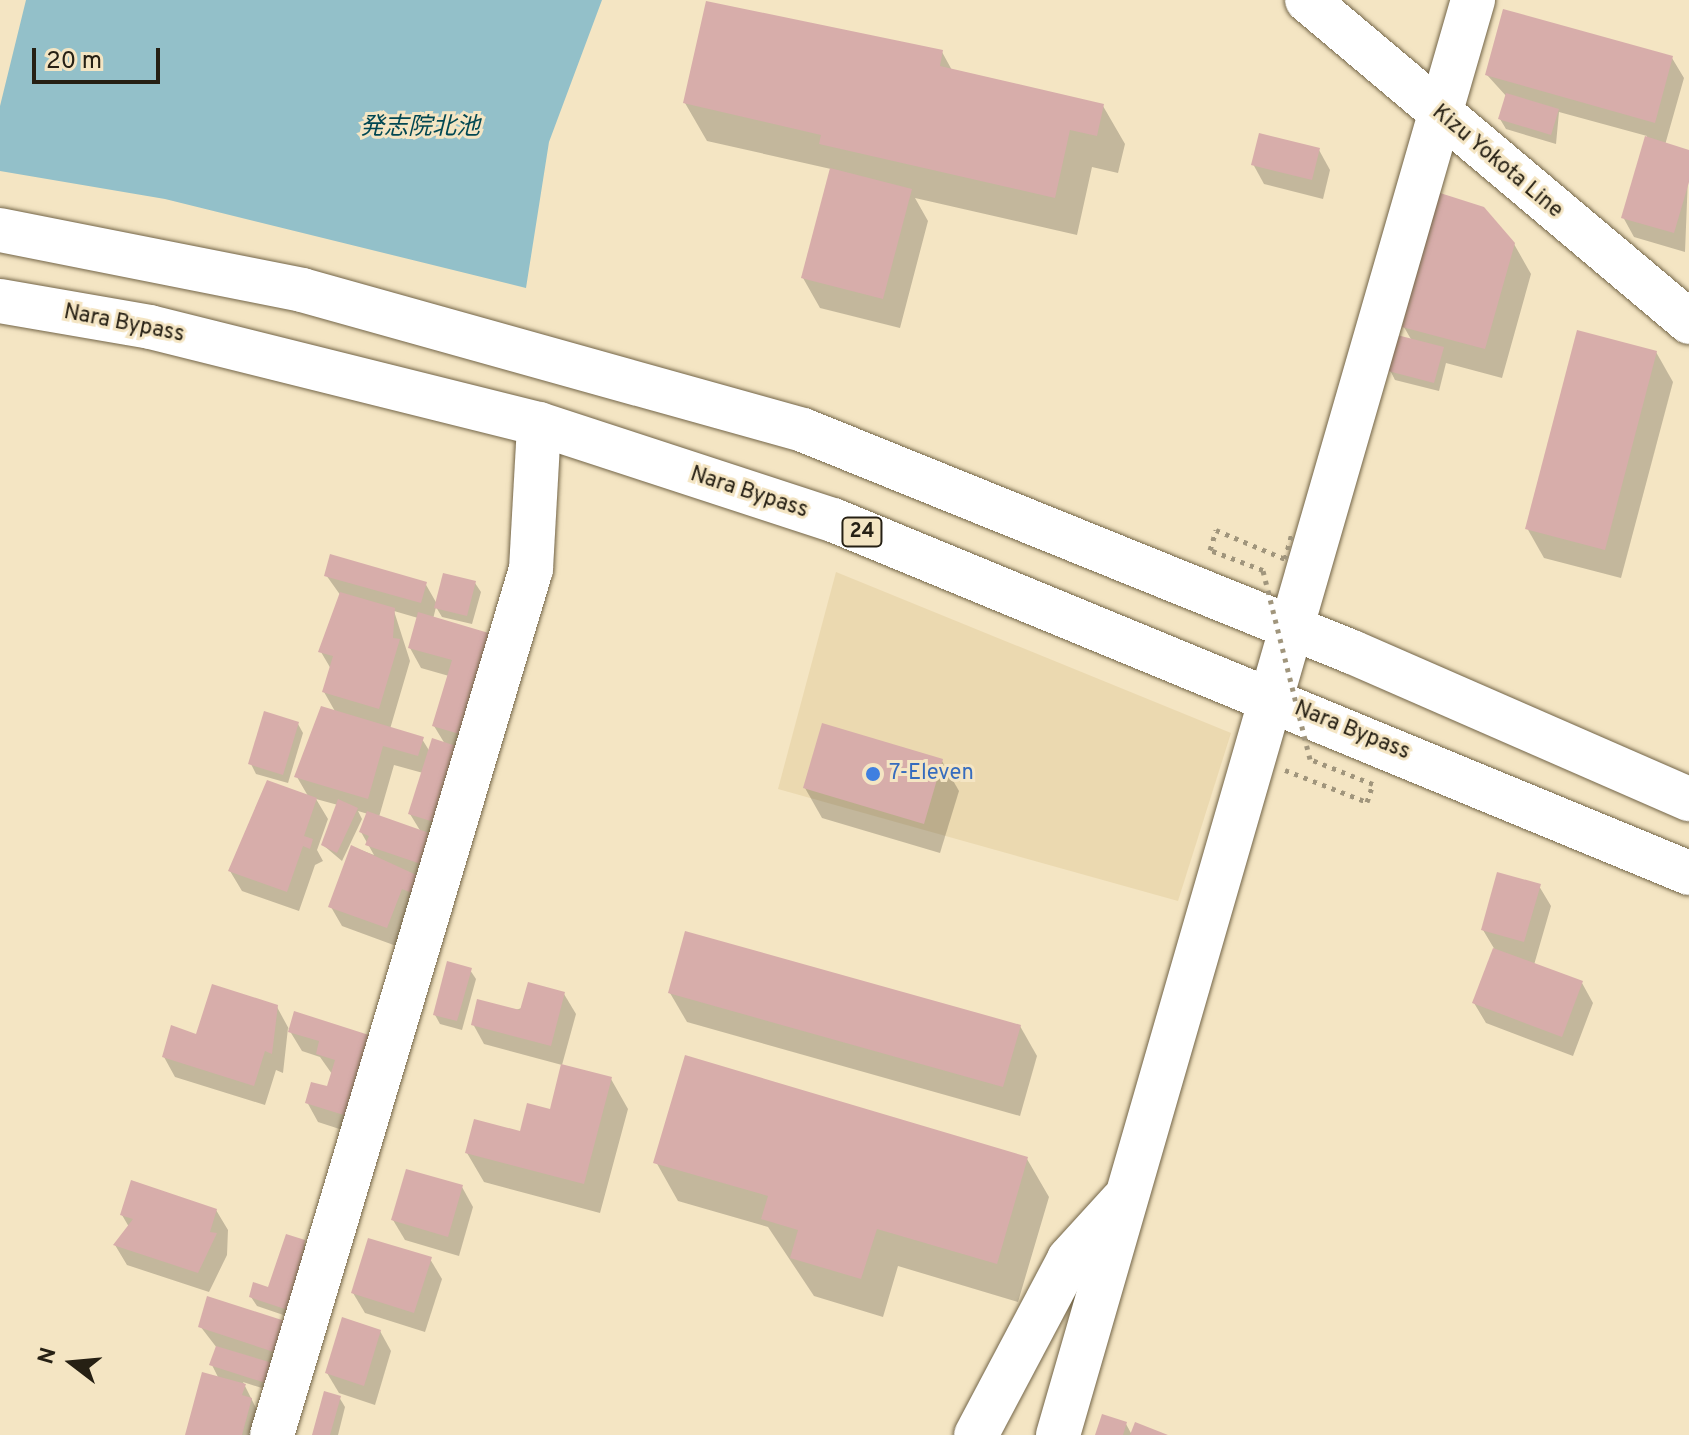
<!DOCTYPE html>
<html>
<head>
<meta charset="utf-8">
<style>
  body { margin:0 }
  #map { position:relative; width:1689px; height:1435px; overflow:hidden; background:#f4e5c3; font-family:Overpass,"Noto Sans JP",sans-serif }
  div>[style] { position:absolute }
  .built>* { inset:0; background:#ebd9b0 }
  .water>* { inset:0; background:#93c0c9 }
  .shadow>* { inset:0; background:#0003 }
  .building>* { inset:0; background:#d7adaa }
  .roads { filter:drop-shadow(0 0 2px #736548) drop-shadow(0 0 2px #736548) }
  .minor>* { height:44px; margin:-22px; padding:0 22px; transform-origin:22px; border-radius:22px; background:#fff }
  .major>* { height:44px; margin:-22px; padding:0 22px; transform-origin:22px; border-radius:22px; background:#fff }
  .highway>* { height:44px; margin:-22px; padding:0 22px; transform-origin:22px; border-radius:22px; background:#fff }
  .path-bridge>* { height:5px; margin-top:-2.5px; transform-origin:0; background:repeating-linear-gradient(90deg,#a0957c 0 4px,transparent 0 10px) }
  .dots>* { width:22px; height:22px; translate:-50% -50%; box-sizing:border-box; border:4px solid #f4e5c3; border-radius:50% }
  span { translate:-50% -50%; white-space:nowrap; text-align:center; line-height:1.15; -webkit-text-stroke:6px #f4e5c3; paint-order:stroke }
  .shield-label span { padding:2px 6px; background:#f4e5c3; border:2px solid; border-radius:6px; -webkit-text-stroke-width:0 }
  .shield-label { font-size:20px; color:#262014; font-weight:700 }
  .street-label { font-size:22px; color:#262014 }
  .shop-label { font-size:22px; color:#366cbe }
  .left { translate:0 -50%; text-align:left }
  .water-label { font-size:24px; color:#014752; font-style:italic }
  .north { position:absolute; left:32px; top:1323px; width:80px; height:80px; -webkit-text-stroke:6px #f4e5c3; paint-order:stroke; rotate:286deg; font-size:22px; font-weight:700; line-height:32px; text-align:center; color:#262014 }
  .north::after { content:''; display:block; margin:auto; width:28px; height:36px; background:#262014; clip-path:polygon(50% 0,100% 100%,50% 72%,0 100%) }
  .scale { position:absolute; left:32px; top:48px; width:128px; height:36px; box-sizing:border-box; border:4px solid #262014; border-top:0; padding-left:10px; font-size:24px; line-height:28px; white-space:nowrap; color:#262014; -webkit-text-stroke:6px #f4e5c3; paint-order:stroke }
</style>
</head>
<body>
<div id="map">
  <div class="built">
    <div style="clip-path:polygon(836px 572px,1231px 733px,1178px 901px,778px 789px)"></div>
  </div>
  <div class="water">
    <div style="clip-path:polygon(26px 0,602px 0,549px 142px,526px 288px,165px 199px,0 171px,0 106px)"></div>
  </div>
  <div class="shadow">
    <div style="clip-path:polygon(942px 52px,953px 72px,1103px 106px,1125px 144px,1118px 173px,1092px 167px,1077px 235px,915px 198px,928px 221px,900px 328px,820px 308px,803px 278px,831px 169px,707px 141px,685px 103px)"></div>
    <div style="clip-path:polygon(1672px 58px,1684px 78px,1665px 145px,1689px 152px,1685px 252px,1634px 237px,1623px 217px,1647px 136px,1559px 112px,1556px 144px,1506px 129px,1500px 119px,1507px 97px,1487px 75px)"></div>
    <div style="clip-path:polygon(1319px 150px,1330px 170px,1323px 199px,1264px 184px,1253px 164px)"></div>
    <div style="clip-path:polygon(1514px 244px,1531px 274px,1502px 378px,1446px 363px,1439px 391px,1395px 380px,1390px 370px,1412px 341px,1404px 327px)"></div>
    <div style="clip-path:polygon(1656px 352px,1673px 382px,1621px 578px,1544px 558px,1527px 528px)"></div>
    <div style="clip-path:polygon(evenodd,326px 575px,425px 583px,437px 604px,475px 583px,481px 592px,472px 624px,442px 617px,436px 607px,433px 619px,491px 636px,399px 947px,342px 926px,331px 907px,353px 847px,374px 855px,361px 832px,368px 814px,358px 811px,362px 819px,342px 861px,323px 845px,338px 805px,316px 799px,328px 819px,317px 850px,323px 861px,315px 865px,299px 911px,242px 891px,230px 871px,308px 796px,297px 777px,336px 713px,324px 692px,331px 669px,321px 652px,341px 596px,326px 575px,394px 611px,418px 618px,410px 648px,421px 668px,449px 676px,434px 726px,445px 744px,430px 752px,422px 739px,390px 729px,410px 661px,394px 611px,326px 575px,394px 765px,423px 773px,410px 814px,421px 832px,379px 817px,394px 765px)"></div>
    <div style="clip-path:polygon(298px 724px,303px 733px,288px 783px,256px 774px,251px 764px)"></div>
    <div style="clip-path:polygon(942px 761px,959px 791px,940px 853px,822px 818px,805px 788px)"></div>
    <div style="clip-path:polygon(1539px 886px,1551px 906px,1534px 965px,1582px 983px,1593px 1003px,1573px 1056px,1486px 1023px,1474px 1003px,1495px 950px,1483px 930px)"></div>
    <div style="clip-path:polygon(470px 970px,476px 979px,462px 1030px,440px 1024px,435px 1015px)"></div>
    <div style="clip-path:polygon(670px 993px,1020px 1026px,1037px 1056px,1020px 1116px,687px 1022px)"></div>
    <div style="clip-path:polygon(564px 994px,576px 1014px,562px 1065px,484px 1044px,473px 1024px)"></div>
    <div style="clip-path:polygon(277px 1007px,290px 1031px,371px 1038px,358px 1135px,318px 1122px,307px 1102px,328px 1089px,332px 1074px,320px 1057px,302px 1051px,288px 1028px,283px 1073px,276px 1070px,265px 1105px,175px 1077px,164px 1057px)"></div>
    <div style="clip-path:polygon(611px 1079px,628px 1109px,600px 1213px,484px 1182px,467px 1153px,522px 1134px)"></div>
    <div style="clip-path:polygon(1027px 1159px,1049px 1197px,1018px 1302px,898px 1266px,883px 1317px,814px 1296px,768px 1227px,678px 1201px,656px 1162px)"></div>
    <div style="clip-path:polygon(462px 1187px,473px 1207px,459px 1256px,405px 1240px,393px 1220px)"></div>
    <div style="clip-path:polygon(216px 1210px,228px 1230px,227px 1255px,209px 1292px,127px 1265px,115px 1245px,129px 1227px,122px 1215px)"></div>
    <div style="clip-path:polygon(303px 1242px,309px 1251px,298px 1320px,257px 1306px,251px 1297px,269px 1290px)"></div>
    <div style="clip-path:polygon(430px 1259px,442px 1279px,425px 1332px,365px 1313px,353px 1293px)"></div>
    <div style="clip-path:polygon(286px 1324px,274px 1392px,243px 1382px,262px 1420px,258px 1435px,187px 1435px,219px 1379px,212px 1365px,217px 1348px,200px 1326px)"></div>
    <div style="clip-path:polygon(380px 1331px,391px 1351px,375px 1405px,339px 1393px,327px 1373px)"></div>
    <div style="clip-path:polygon(339px 1397px,345px 1407px,338px 1435px,314px 1435px)"></div>
    <div style="clip-path:polygon(1126px 1424px,1132px 1435px,1097px 1435px)"></div>
  </div>
  <div class="building">
    <div style="clip-path:polygon(706px 1px,943px 50px,940px 66px,1104px 104px,1097px 136px,1070px 130px,1055px 198px,819px 144px,821px 135px,683px 103px)"></div>
    <div style="clip-path:polygon(1503px 9px,1673px 56px,1655px 123px,1485px 75px)"></div>
    <div style="clip-path:polygon(1506px 93px,1559px 109px,1551px 135px,1498px 119px)"></div>
    <div style="clip-path:polygon(1259px 133px,1320px 148px,1312px 180px,1251px 165px)"></div>
    <div style="clip-path:polygon(1645px 136px,1689px 150px,1689px 182px,1674px 233px,1621px 218px)"></div>
    <div style="clip-path:polygon(830px 168px,912px 189px,883px 299px,801px 278px)"></div>
    <div style="clip-path:polygon(1437px 192px,1484px 207px,1515px 243px,1485px 349px,1402px 327px)"></div>
    <div style="clip-path:polygon(1577px 330px,1657px 351px,1605px 550px,1525px 529px)"></div>
    <div style="clip-path:polygon(1397px 335px,1444px 347px,1434px 383px,1388px 371px)"></div>
    <div style="clip-path:polygon(330px 554px,427px 582px,421px 603px,324px 576px)"></div>
    <div style="clip-path:polygon(443px 573px,476px 581px,467px 616px,434px 608px)"></div>
    <div style="clip-path:polygon(340px 592px,395px 608px,393px 638px,400px 639px,379px 709px,322px 692px,333px 656px,318px 652px)"></div>
    <div style="clip-path:polygon(418px 612px,492px 634px,463px 735px,432px 726px,452px 660px,408px 648px)"></div>
    <div style="clip-path:polygon(321px 706px,424px 737px,418px 756px,383px 746px,368px 799px,294px 777px)"></div>
    <div style="clip-path:polygon(264px 711px,299px 722px,283px 775px,248px 764px)"></div>
    <div style="clip-path:polygon(822px 723px,943px 759px,924px 824px,803px 788px)"></div>
    <div style="clip-path:polygon(432px 738px,459px 747px,434px 822px,408px 814px)"></div>
    <div style="clip-path:polygon(267px 780px,317px 798px,304px 836px,313px 839px,310px 849px,303px 846px,287px 892px,228px 871px)"></div>
    <div style="clip-path:polygon(338px 799px,358px 808px,337px 853px,321px 845px)"></div>
    <div style="clip-path:polygon(367px 811px,432px 834px,421px 864px,365px 845px,369px 836px,359px 832px)"></div>
    <div style="clip-path:polygon(351px 845px,423px 878px,417px 895px,402px 889px,387px 928px,328px 907px)"></div>
    <div style="clip-path:polygon(1497px 872px,1541px 884px,1524px 942px,1481px 930px)"></div>
    <div style="clip-path:polygon(685px 931px,1021px 1025px,1003px 1087px,668px 993px)"></div>
    <div style="clip-path:polygon(1493px 948px,1583px 981px,1562px 1037px,1472px 1003px)"></div>
    <div style="clip-path:polygon(447px 961px,472px 968px,457px 1021px,433px 1015px)"></div>
    <div style="clip-path:polygon(528px 982px,565px 992px,551px 1046px,471px 1025px,477px 999px,520px 1010px)"></div>
    <div style="clip-path:polygon(212px 984px,278px 1005px,272px 1054px,265px 1051px,254px 1086px,162px 1057px,171px 1025px,196px 1034px)"></div>
    <div style="clip-path:polygon(294px 1011px,372px 1036px,347px 1116px,305px 1103px,311px 1082px,327px 1086px,335px 1060px,316px 1054px,319px 1041px,288px 1032px)"></div>
    <div style="clip-path:polygon(685px 1055px,1028px 1157px,997px 1264px,877px 1229px,861px 1279px,790px 1258px,798px 1230px,761px 1219px,768px 1196px,653px 1163px)"></div>
    <div style="clip-path:polygon(561px 1064px,612px 1077px,584px 1184px,465px 1153px,474px 1119px,520px 1131px,527px 1103px,550px 1109px)"></div>
    <div style="clip-path:polygon(406px 1169px,463px 1185px,448px 1237px,391px 1220px)"></div>
    <div style="clip-path:polygon(131px 1180px,217px 1209px,210px 1232px,217px 1233px,198px 1273px,113px 1245px,133px 1219px,120px 1215px)"></div>
    <div style="clip-path:polygon(286px 1234px,305px 1240px,294px 1312px,249px 1297px,253px 1282px,268px 1287px)"></div>
    <div style="clip-path:polygon(368px 1238px,432px 1257px,414px 1313px,351px 1293px)"></div>
    <div style="clip-path:polygon(207px 1296px,288px 1322px,277px 1353px,198px 1327px)"></div>
    <div style="clip-path:polygon(342px 1317px,381px 1330px,364px 1386px,325px 1373px)"></div>
    <div style="clip-path:polygon(216px 1346px,276px 1364px,269px 1384px,209px 1365px)"></div>
    <div style="clip-path:polygon(202px 1372px,246px 1384px,242px 1395px,252px 1398px,242px 1435px,185px 1435px)"></div>
    <div style="clip-path:polygon(324px 1391px,341px 1396px,330px 1435px,312px 1435px)"></div>
    <div style="clip-path:polygon(1102px 1414px,1127px 1422px,1123px 1435px,1095px 1435px)"></div>
    <div style="clip-path:polygon(1135px 1422px,1168px 1435px,1130px 1435px)"></div>
  </div>
  <div class="roads">
    <div class="minor">
      <div style="left:272px;top:1435px;width:904px;rotate:-73.35deg"></div>
      <div style="left:531px;top:569px;width:145px;rotate:-86.8deg"></div>
      <div style="left:976px;top:1435px;width:199px;rotate:-62.1deg"></div>
      <div style="left:1069px;top:1259px;width:79px;rotate:-47.6deg"></div>
      <div style="left:1058px;top:1435px;width:1494px;rotate:-73.87deg"></div>
    </div>
    <div class="major">
      <div style="left:1307px;top:0;width:500px;rotate:40.1deg"></div>
    </div>
    <div class="highway">
      <div style="left:0;top:230px;width:308px;rotate:11.2deg"></div>
      <div style="left:302px;top:290px;width:520px;rotate:15.61deg"></div>
      <div style="left:803px;top:430px;width:592px;rotate:22.02deg"></div>
      <div style="left:1352px;top:652px;width:368px;rotate:23.6deg"></div>
      <div style="left:0;top:301px;width:152px;rotate:9.8deg"></div>
      <div style="left:150px;top:327px;width:401px;rotate:14deg"></div>
      <div style="left:539px;top:424px;width:309px;rotate:18.1deg"></div>
      <div style="left:833px;top:520px;width:926px;rotate:22.41deg"></div>
    </div>
  </div>
  <div class="path-bridge">
    <div style="left:1285px;top:770px;width:88px;rotate:21.3deg"></div>
    <div style="left:1367px;top:802px;width:19px;rotate:-72deg"></div>
    <div style="left:1373px;top:784px;width:68px;rotate:-158.4deg"></div>
    <div style="left:1310px;top:759px;width:195px;rotate:-104deg"></div>
    <div style="left:1263px;top:570px;width:57px;rotate:-159.3deg"></div>
    <div style="left:1210px;top:550px;width:21px;rotate:-73deg"></div>
    <div style="left:1216px;top:530px;width:75px;rotate:22.8deg"></div>
    <div style="left:1285px;top:559px;width:27px;rotate:-75deg"></div>
  </div>
  <div class="dots">
    <div style="left:873px;top:774px;background:#3f7fe0"></div>
  </div>
  <div class="shield-label">
    <span style="left:862px;top:532px">24</span>
  </div>
  <div class="street-label">
    <span style="left:1497px;top:162px;rotate:40deg">Kizu Yokota Line</span>
    <span style="left:124px;top:324px;rotate:11deg">Nara Bypass</span>
    <span style="left:749px;top:493px;rotate:18deg">Nara Bypass</span>
    <span style="left:1352px;top:731px;rotate:22deg">Nara Bypass</span>
  </div>
  <div class="shop-label">
    <span class="left" style="left:889px;top:774px">7-Eleven</span>
  </div>
  <div class="water-label">
    <span style="left:420px;top:129px">発志院北池</span>
  </div>
  <div class="north">N</div>
  <div class="scale">20 m</div>
</div>
</body>
</html>
